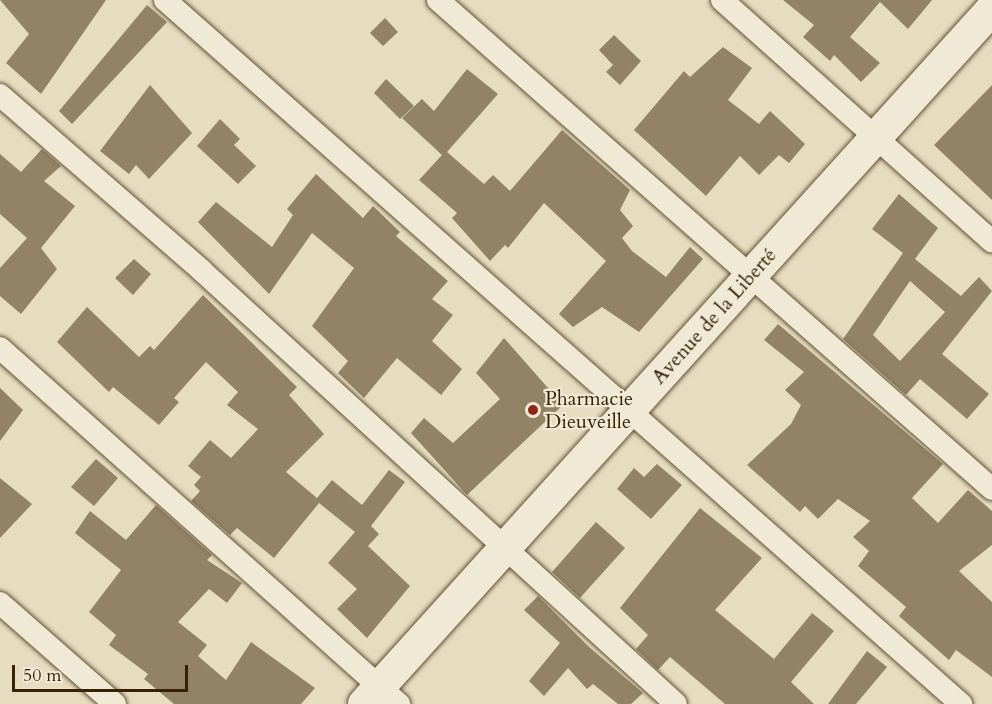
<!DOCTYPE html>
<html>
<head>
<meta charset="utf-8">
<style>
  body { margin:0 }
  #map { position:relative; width:992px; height:704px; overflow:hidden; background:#e6ddc0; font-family:Cardo,serif }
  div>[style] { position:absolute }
  .building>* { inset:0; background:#928366 }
  .roads { filter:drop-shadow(0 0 2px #635134) drop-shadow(0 0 2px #635134) }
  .street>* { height:22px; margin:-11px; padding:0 11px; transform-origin:11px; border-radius:11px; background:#efe9d6 }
  .secondary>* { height:32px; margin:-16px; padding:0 16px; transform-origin:16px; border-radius:16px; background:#efe9d6 }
  .dots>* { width:16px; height:16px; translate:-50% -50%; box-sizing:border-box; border:3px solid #efe9d6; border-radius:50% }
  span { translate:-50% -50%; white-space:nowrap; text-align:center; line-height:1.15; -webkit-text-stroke:4.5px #efe9d6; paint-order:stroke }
  .street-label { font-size:20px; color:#372205 }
  .poi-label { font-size:20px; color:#372205 }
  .left { translate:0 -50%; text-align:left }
  .scale { position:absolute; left:12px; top:665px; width:176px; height:27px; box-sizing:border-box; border:3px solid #372205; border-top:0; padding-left:8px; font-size:18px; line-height:21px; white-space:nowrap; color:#372205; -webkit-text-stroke:4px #efe9d6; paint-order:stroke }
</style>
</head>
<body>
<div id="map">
  <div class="building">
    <div style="clip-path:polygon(0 0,106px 0,41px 94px,6px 63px,29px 34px)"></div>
    <div style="clip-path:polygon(783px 0,932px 0,908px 29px,880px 2px,850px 37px,880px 63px,861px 82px,834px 55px,830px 61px,803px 37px,814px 25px)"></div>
    <div style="clip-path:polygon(147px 5px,167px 22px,72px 124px,59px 111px)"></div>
    <div style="clip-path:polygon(385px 18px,398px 32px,383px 46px,370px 33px)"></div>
    <div style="clip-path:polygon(614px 35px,641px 61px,620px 85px,606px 72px,613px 65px,599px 50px)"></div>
    <div style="clip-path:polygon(723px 47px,752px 68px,728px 100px,759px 124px,770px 111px,805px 144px,789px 163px,779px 155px,759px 175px,740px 156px,706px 196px,634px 130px,684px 71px,690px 77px)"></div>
    <div style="clip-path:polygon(467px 69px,498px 94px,447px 152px,484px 184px,493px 175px,510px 191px,562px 130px,630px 190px,620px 210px,633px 226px,622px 238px,632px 251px,666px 277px,690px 247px,703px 259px,639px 332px,602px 307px,573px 327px,559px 314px,606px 261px,544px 203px,508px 248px,505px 245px,490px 261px,452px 218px,457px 213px,419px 180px,442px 155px,402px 118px,422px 99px,434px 111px)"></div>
    <div style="clip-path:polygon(386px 79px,414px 106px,400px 119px,374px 93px)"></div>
    <div style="clip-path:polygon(150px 85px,192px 133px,149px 179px,136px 165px,129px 174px,100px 151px)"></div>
    <div style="clip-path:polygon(992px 85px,992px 200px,934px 145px)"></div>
    <div style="clip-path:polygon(220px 119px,240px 139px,234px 145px,256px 166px,238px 184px,197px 146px)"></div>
    <div style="clip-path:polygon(42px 149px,61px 166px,44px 181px,75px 206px,41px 248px,57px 269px,21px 314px,0 296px,0 268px,27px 238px,0 214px,0 154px,21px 172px)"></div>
    <div style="clip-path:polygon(316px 174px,363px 218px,373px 206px,400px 232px,396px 236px,448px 281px,432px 299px,453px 315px,432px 341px,462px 369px,441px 395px,397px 358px,364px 398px,338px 373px,348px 361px,312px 326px,354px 268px,312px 233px,269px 294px,198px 222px,216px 202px,272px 247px,293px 215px,287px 209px)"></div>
    <div style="clip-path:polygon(evenodd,899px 194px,938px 228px,915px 259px,961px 296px,979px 277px,992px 291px,942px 354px,989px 394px,967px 419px,920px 379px,906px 395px,843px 339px,903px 253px,872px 229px,899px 194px,910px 281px,945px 312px,900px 361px,873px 335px,910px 281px)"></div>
    <div style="clip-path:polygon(134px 259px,151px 274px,133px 295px,115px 278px)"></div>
    <div style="clip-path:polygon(203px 295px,297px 387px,289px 395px,324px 434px,286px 472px,317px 498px,332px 480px,362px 505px,389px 470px,405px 482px,371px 526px,379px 534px,368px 546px,410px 586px,367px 638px,337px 609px,357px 589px,328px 563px,355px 532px,319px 503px,274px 558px,237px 528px,230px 535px,191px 501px,200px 491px,194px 485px,201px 477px,188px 466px,210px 440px,231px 458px,258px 429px,227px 405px,238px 392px,206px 362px,174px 398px,179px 402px,159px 425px,113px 387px,109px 392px,57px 342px,87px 307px,139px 357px,150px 346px,154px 350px)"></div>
    <div style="clip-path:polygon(778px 324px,943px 464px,912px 498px,938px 523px,968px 490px,992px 511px,992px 545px,959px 571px,992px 602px,992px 677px,956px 650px,949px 660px,899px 616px,906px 607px,858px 566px,869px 551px,853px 537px,870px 521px,838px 499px,818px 519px,805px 506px,800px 512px,747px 465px,791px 424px,801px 405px,785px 390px,804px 372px,764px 340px)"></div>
    <div style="clip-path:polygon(504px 338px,563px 405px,467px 495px,411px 433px,424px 418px,453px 443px,500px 399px,476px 373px)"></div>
    <div style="clip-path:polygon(0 388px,23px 410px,0 441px)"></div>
    <div style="clip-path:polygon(96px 459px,118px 478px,94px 506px,71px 487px)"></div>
    <div style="clip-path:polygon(657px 464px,682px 485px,651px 519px,617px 489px,634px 468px,644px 477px)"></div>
    <div style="clip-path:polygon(0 478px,32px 504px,0 538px)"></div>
    <div style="clip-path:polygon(156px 505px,212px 555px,207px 560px,242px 583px,227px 603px,209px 589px,178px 622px,207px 645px,198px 656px,226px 680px,251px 642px,315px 688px,301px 704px,174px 704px,144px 679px,148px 674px,109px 645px,116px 635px,89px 612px,121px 570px,75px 533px,90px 511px,126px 540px)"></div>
    <div style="clip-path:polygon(700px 508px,762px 558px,715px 610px,774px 659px,812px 613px,834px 631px,791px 682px,814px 704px,725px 704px,670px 657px,658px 670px,636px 649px,648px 635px,620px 608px)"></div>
    <div style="clip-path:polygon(596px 522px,625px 548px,580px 598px,552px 572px)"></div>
    <div style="clip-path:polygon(538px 596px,589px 647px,643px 693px,631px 704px,618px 704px,593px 684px,587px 689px,568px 668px,544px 696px,529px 681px,560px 643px,524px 610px)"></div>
    <div style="clip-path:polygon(867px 651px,887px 667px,856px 704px,828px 704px)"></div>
  </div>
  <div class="roads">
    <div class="street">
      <div style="left:165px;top:0;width:1063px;rotate:41.49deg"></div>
      <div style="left:438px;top:0;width:739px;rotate:41.43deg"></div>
      <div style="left:722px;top:0;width:362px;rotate:41.8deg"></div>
      <div style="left:0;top:95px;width:267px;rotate:41deg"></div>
      <div style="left:201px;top:270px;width:643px;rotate:42.42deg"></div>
      <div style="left:0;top:348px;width:535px;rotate:41.74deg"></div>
      <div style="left:0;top:603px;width:153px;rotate:41.3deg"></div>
    </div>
    <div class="secondary">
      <div style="left:364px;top:704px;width:937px;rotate:-47.9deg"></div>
    </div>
  </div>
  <div class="dots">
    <div style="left:533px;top:410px;background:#8f2418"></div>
  </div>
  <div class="street-label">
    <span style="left:714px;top:316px;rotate:-48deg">Avenue de la Liberté</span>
  </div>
  <div class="poi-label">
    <span class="left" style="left:545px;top:410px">Pharmacie<br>Dieuveille</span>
  </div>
  <div class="scale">50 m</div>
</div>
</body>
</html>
